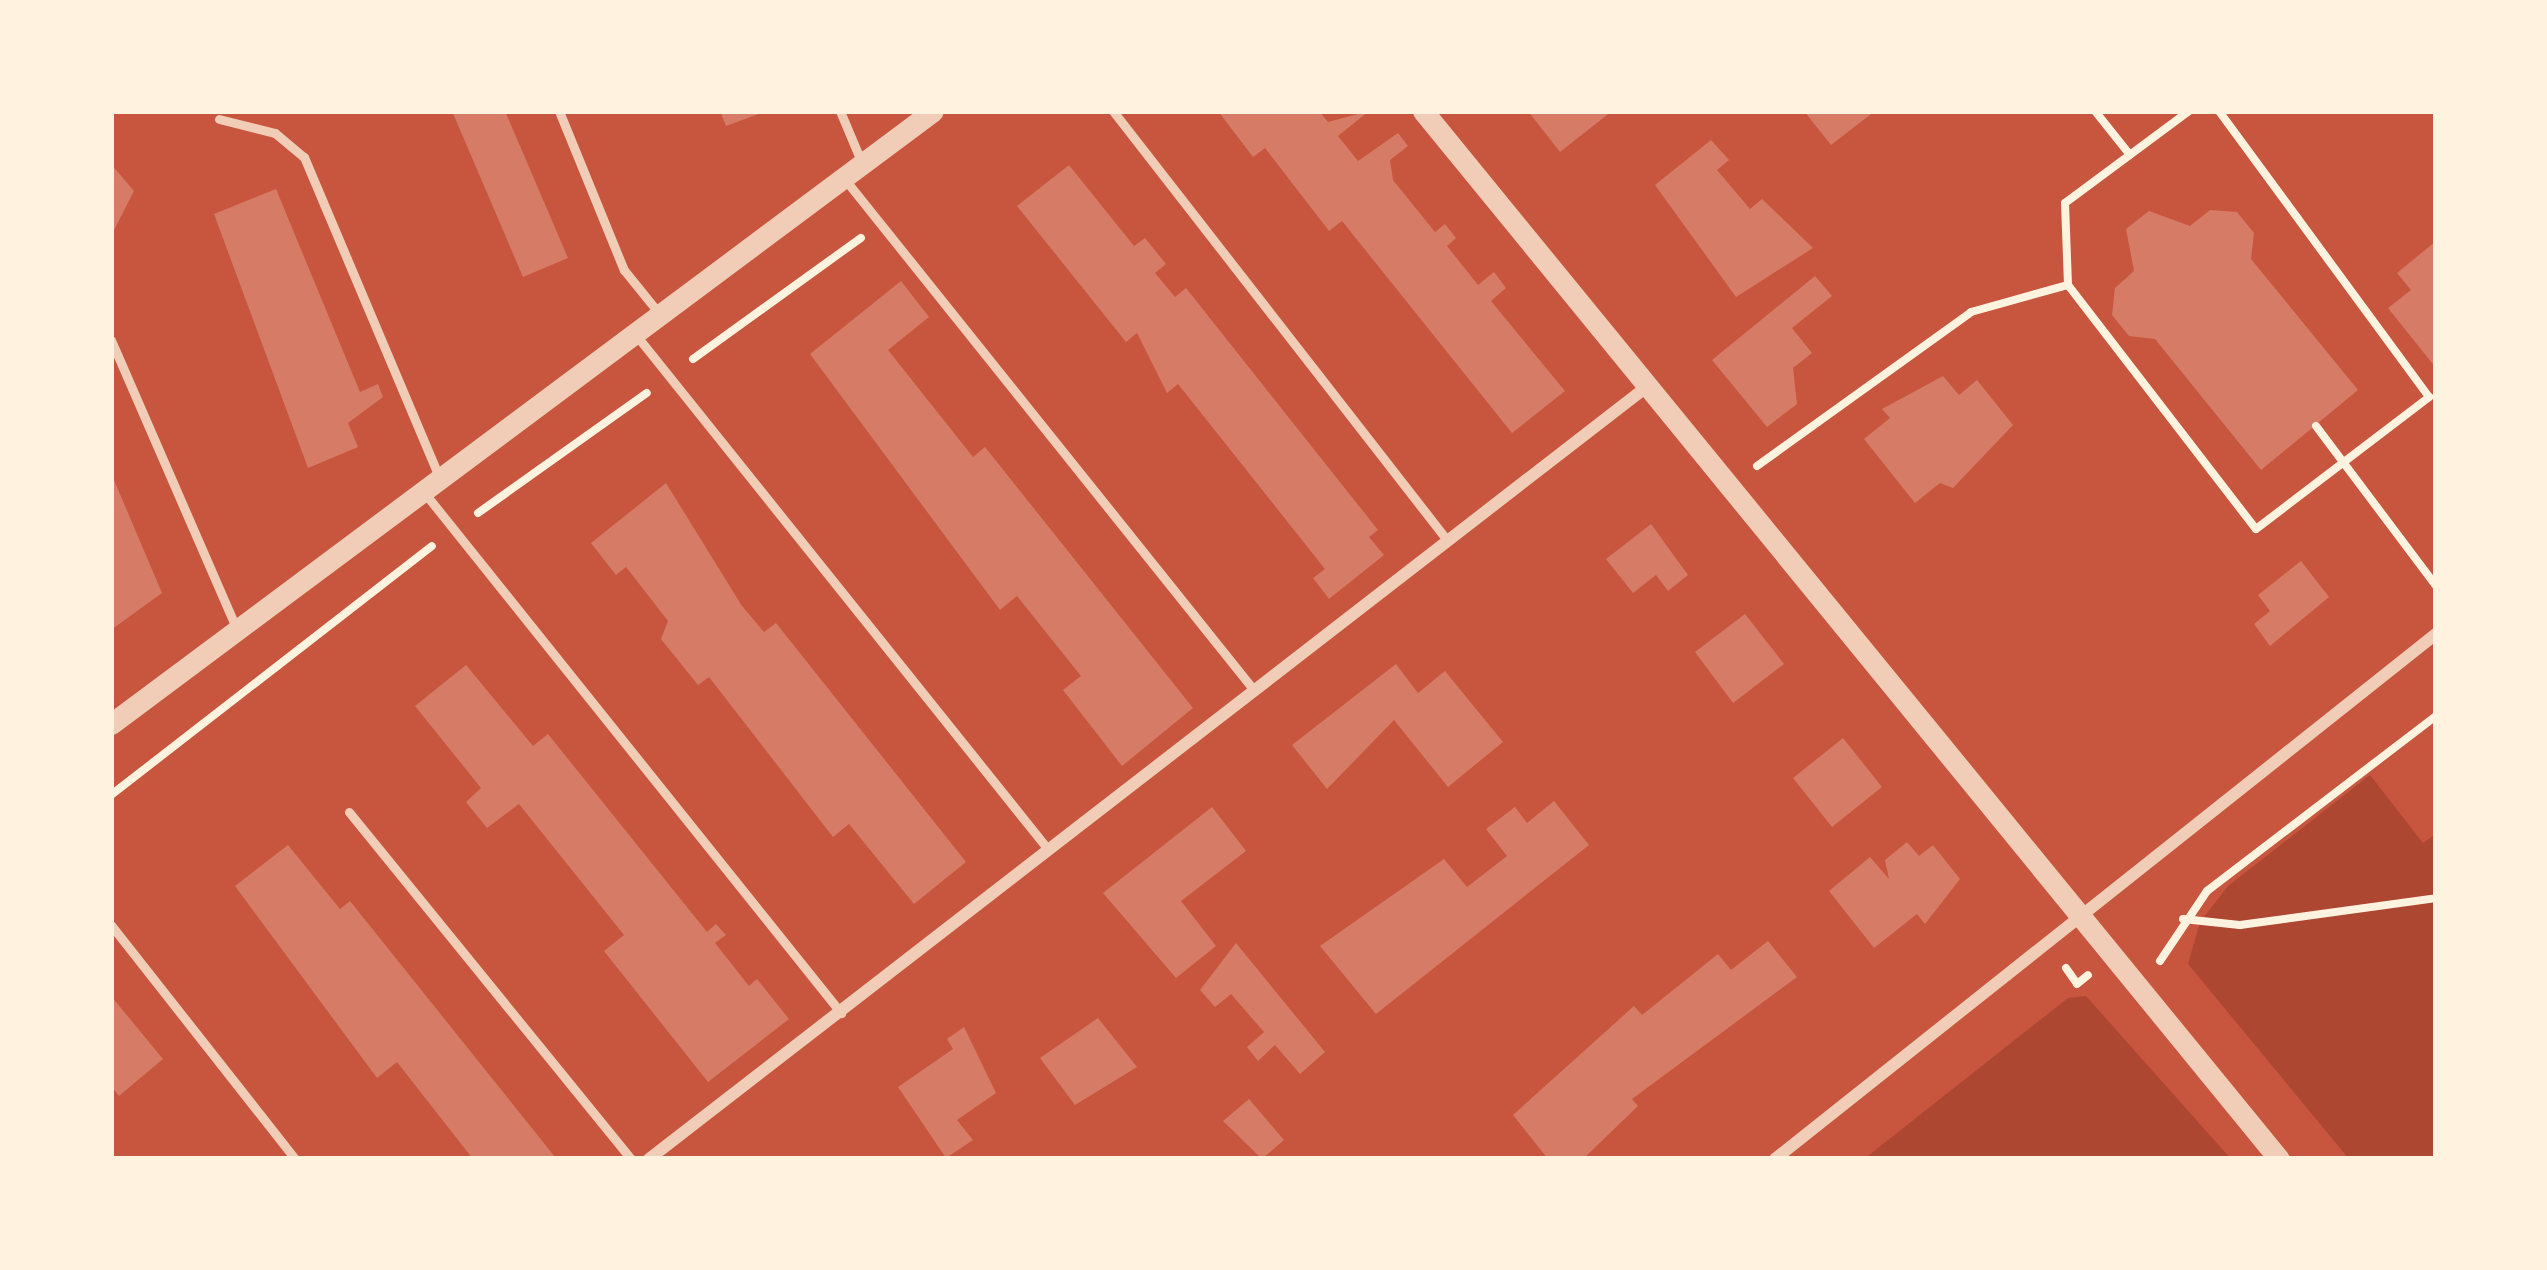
<!DOCTYPE html>
<html>
<head>
<meta charset="utf-8">
<style>
  body { margin:0 }
  #map { position:relative; width:2547px; height:1270px; overflow:hidden; background:#c8553d; font-family:"Asap Condensed",sans-serif }
  div>[style] { position:absolute }
  .green>* { inset:0; background:#ae4732 }
  .building>* { inset:0; background:#d67c66 }
  .path>* { height:8px; margin:-4px; padding:0 4px; transform-origin:4px; border-radius:4px; background:#fff3e0 }
  .service>* { height:9px; margin:-4.5px; padding:0 4.5px; transform-origin:4.5px; border-radius:4.5px; background:#f1ccb7 }
  .minor>* { height:12px; margin:-6px; padding:0 6px; transform-origin:6px; border-radius:6px; background:#f1ccb7 }
  .tertiary>* { height:21px; margin:-10.5px; padding:0 10.5px; transform-origin:10.5px; border-radius:10.5px; background:#f1ccb7 }
  span { translate:-50% -50%; white-space:nowrap; text-align:center; line-height:1.15; -webkit-text-stroke:9px #fff3e0; paint-order:stroke }
  .frame { position:absolute; inset:0; border:114px solid #fff3e0; pointer-events:none }
</style>
</head>
<body>
<div id="map">
  <div class="green">
    <div style="clip-path:polygon(2370px 775px,2423px 843px,2436px 834px,2436px 1159px,2349px 1159px,2188px 964px,2200px 922px,2228px 886px)"></div>
    <div style="clip-path:polygon(2086px 996px,2231px 1159px,1864px 1159px,2068px 998px)"></div>
  </div>
  <div class="building">
    <div style="clip-path:polygon(452px 111px,505px 111px,568px 258px,523px 277px)"></div>
    <div style="clip-path:polygon(720px 111px,767px 111px,726px 126px)"></div>
    <div style="clip-path:polygon(1218px 111px,1319px 111px,1328px 122px,1369px 111px,1338px 136px,1358px 161px,1398px 133px,1408px 146px,1390px 160px,1393px 180px,1435px 232px,1445px 224px,1456px 238px,1447px 246px,1478px 285px,1494px 272px,1506px 288px,1491px 301px,1565px 391px,1512px 433px,1342px 221px,1329px 231px,1265px 148px,1253px 157px)"></div>
    <div style="clip-path:polygon(1528px 111px,1612px 111px,1560px 152px)"></div>
    <div style="clip-path:polygon(1804px 111px,1875px 111px,1831px 145px)"></div>
    <div style="clip-path:polygon(1711px 140px,1729px 160px,1717px 170px,1750px 209px,1762px 199px,1813px 248px,1736px 297px,1655px 185px)"></div>
    <div style="clip-path:polygon(111px 164px,134px 191px,111px 236px)"></div>
    <div style="clip-path:polygon(1069px 165px,1134px 246px,1145px 238px,1166px 264px,1155px 273px,1175px 297px,1186px 288px,1378px 530px,1369px 537px,1384px 555px,1329px 599px,1313px 578px,1325px 569px,1178px 384px,1167px 393px,1137px 333px,1126px 342px,1017px 206px)"></div>
    <div style="clip-path:polygon(276px 189px,360px 392px,378px 384px,383px 397px,348px 423px,358px 447px,308px 468px,214px 214px)"></div>
    <div style="clip-path:polygon(2210px 210px,2237px 212px,2254px 233px,2251px 259px,2358px 390px,2261px 470px,2155px 339px,2129px 336px,2112px 315px,2115px 288px,2134px 271px,2126px 229px,2149px 211px,2190px 226px)"></div>
    <div style="clip-path:polygon(2436px 241px,2436px 368px,2388px 308px,2411px 290px,2397px 273px)"></div>
    <div style="clip-path:polygon(1815px 276px,1832px 296px,1792px 328px,1812px 353px,1793px 368px,1797px 404px,1767px 427px,1712px 360px)"></div>
    <div style="clip-path:polygon(901px 281px,929px 317px,888px 350px,973px 457px,985px 447px,1193px 708px,1122px 766px,1063px 690px,1081px 676px,1017px 596px,1000px 610px,810px 354px)"></div>
    <div style="clip-path:polygon(1943px 376px,1959px 395px,1977px 380px,2013px 425px,1953px 488px,1940px 483px,1915px 503px,1864px 439px,1890px 418px,1882px 409px)"></div>
    <div style="clip-path:polygon(111px 473px,162px 593px,111px 630px)"></div>
    <div style="clip-path:polygon(666px 483px,742px 606px,764px 632px,776px 623px,966px 862px,914px 904px,849px 824px,833px 837px,709px 677px,698px 685px,661px 639px,668px 621px,626px 567px,616px 575px,591px 543px)"></div>
    <div style="clip-path:polygon(1651px 524px,1688px 575px,1668px 591px,1656px 575px,1633px 593px,1606px 559px)"></div>
    <div style="clip-path:polygon(2301px 561px,2329px 597px,2270px 646px,2254px 624px,2270px 611px,2258px 595px)"></div>
    <div style="clip-path:polygon(1745px 614px,1784px 664px,1733px 703px,1695px 652px)"></div>
    <div style="clip-path:polygon(1396px 664px,1418px 693px,1445px 671px,1503px 742px,1448px 787px,1394px 720px,1327px 789px,1292px 745px)"></div>
    <div style="clip-path:polygon(466px 665px,533px 746px,548px 734px,707px 932px,716px 924px,726px 935px,715px 943px,749px 986px,757px 979px,789px 1019px,708px 1082px,604px 951px,624px 935px,519px 804px,487px 828px,466px 802px,481px 788px,415px 706px)"></div>
    <div style="clip-path:polygon(1843px 738px,1882px 787px,1832px 827px,1793px 778px)"></div>
    <div style="clip-path:polygon(1554px 801px,1589px 845px,1376px 1014px,1320px 946px,1444px 859px,1467px 887px,1507px 856px,1486px 829px,1515px 807px,1527px 823px)"></div>
    <div style="clip-path:polygon(1212px 807px,1246px 851px,1181px 901px,1216px 946px,1176px 978px,1103px 893px)"></div>
    <div style="clip-path:polygon(1907px 842px,1919px 856px,1933px 845px,1960px 879px,1925px 924px,1917px 914px,1874px 948px,1829px 891px,1870px 857px,1889px 879px,1885px 860px)"></div>
    <div style="clip-path:polygon(288px 845px,340px 909px,350px 901px,555px 1157px,473px 1159px,397px 1062px,377px 1078px,235px 886px)"></div>
    <div style="clip-path:polygon(1768px 941px,1797px 977px,1632px 1099px,1638px 1106px,1583px 1159px,1548px 1159px,1513px 1115px,1634px 1006px,1642px 1015px,1718px 954px,1731px 970px)"></div>
    <div style="clip-path:polygon(1236px 943px,1325px 1052px,1300px 1074px,1275px 1045px,1258px 1061px,1247px 1047px,1264px 1032px,1231px 994px,1215px 1007px,1200px 990px)"></div>
    <div style="clip-path:polygon(111px 996px,163px 1059px,119px 1096px,111px 1086px)"></div>
    <div style="clip-path:polygon(1098px 1018px,1137px 1067px,1075px 1105px,1040px 1058px)"></div>
    <div style="clip-path:polygon(964px 1027px,996px 1093px,957px 1120px,973px 1140px,946px 1158px,898px 1087px,953px 1049px,947px 1039px)"></div>
    <div style="clip-path:polygon(1249px 1099px,1284px 1140px,1262px 1159px,1223px 1121px)"></div>
  </div>
  <div class="path">
    <div style="left:2095px;top:111px;width:56px;rotate:51.5deg"></div>
    <div style="left:2189px;top:111px;width:154px;rotate:143.4deg"></div>
    <div style="left:2065px;top:203px;width:82px;rotate:87.9deg"></div>
    <div style="left:2068px;top:285px;width:308px;rotate:52.4deg"></div>
    <div style="left:2256px;top:529px;width:218px;rotate:-37.3deg"></div>
    <div style="left:2429px;top:397px;width:355px;rotate:-126.3deg"></div>
    <div style="left:693px;top:359px;width:207px;rotate:-35.8deg"></div>
    <div style="left:2316px;top:426px;width:200px;rotate:53.1deg"></div>
    <div style="left:1757px;top:466px;width:264px;rotate:-35.7deg"></div>
    <div style="left:1971px;top:312px;width:101px;rotate:-15.6deg"></div>
    <div style="left:478px;top:513px;width:207px;rotate:-35.4deg"></div>
    <div style="left:111px;top:795px;width:406px;rotate:-37.8deg"></div>
    <div style="left:2183px;top:919px;width:57px;rotate:6deg"></div>
    <div style="left:2240px;top:925px;width:198px;rotate:-7.8deg"></div>
    <div style="left:2160px;top:961px;width:84px;rotate:-56.1deg"></div>
    <div style="left:2207px;top:891px;width:288px;rotate:-37.4deg"></div>
    <div style="left:2066px;top:968px;width:19px;rotate:55deg"></div>
    <div style="left:2077px;top:984px;width:14px;rotate:-39deg"></div>
  </div>
  <div class="service">
    <div style="left:559px;top:111px;width:172px;rotate:67.8deg"></div>
    <div style="left:624px;top:270px;width:54px;rotate:51deg"></div>
    <div style="left:840px;top:111px;width:54px;rotate:67.2deg"></div>
    <div style="left:1113px;top:111px;width:544px;rotate:52.1deg"></div>
    <div style="left:219px;top:119px;width:58px;rotate:14deg"></div>
    <div style="left:275px;top:133px;width:38px;rotate:40deg"></div>
    <div style="left:304px;top:157px;width:344px;rotate:67.1deg"></div>
    <div style="left:843px;top:177px;width:656px;rotate:51.31deg"></div>
    <div style="left:636px;top:335px;width:657px;rotate:51.3deg"></div>
    <div style="left:111px;top:340px;width:313px;rotate:66.5deg"></div>
    <div style="left:423px;top:491px;width:669px;rotate:51.31deg"></div>
    <div style="left:349px;top:812px;width:447px;rotate:50.9deg"></div>
    <div style="left:111px;top:925px;width:298px;rotate:51.8deg"></div>
  </div>
  <div class="minor">
    <div style="left:649px;top:1159px;width:1265px;rotate:-37.74deg"></div>
    <div style="left:1775px;top:1159px;width:844px;rotate:-38.46deg"></div>
  </div>
  <div class="tertiary">
    <div style="left:1423px;top:111px;width:1353px;rotate:50.76deg"></div>
    <div style="left:111px;top:724px;width:1025px;rotate:-36.71deg"></div>
  </div>
  <div class="frame"></div>
</div>
</body>
</html>
